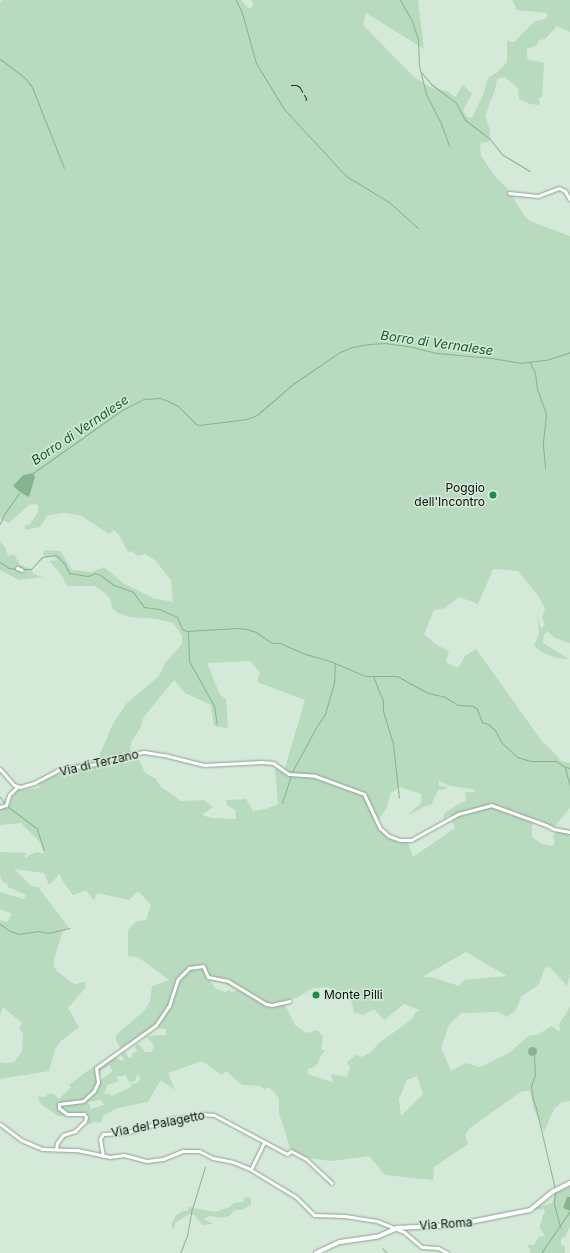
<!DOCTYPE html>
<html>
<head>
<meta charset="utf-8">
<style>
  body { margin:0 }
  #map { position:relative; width:570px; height:1253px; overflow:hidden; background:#d5e9d9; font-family:Inter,sans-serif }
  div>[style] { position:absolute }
  .green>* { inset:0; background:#b8dabe }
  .water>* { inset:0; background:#87b490 }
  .round { border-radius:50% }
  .stream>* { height:1px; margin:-0.5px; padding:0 0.5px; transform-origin:0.5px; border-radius:0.5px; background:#87b490 }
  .roads { filter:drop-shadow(0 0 1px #8da090) drop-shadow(0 0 1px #8da090) }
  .minor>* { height:3px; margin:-1.5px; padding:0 1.5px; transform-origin:1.5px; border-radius:1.5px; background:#fff }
  .secondary>* { height:4px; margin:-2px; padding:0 2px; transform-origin:2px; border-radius:2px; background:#fff }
  .rail>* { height:1px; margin-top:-0.5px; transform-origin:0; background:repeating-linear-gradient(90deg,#262f28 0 6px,transparent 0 9px) }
  .dots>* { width:11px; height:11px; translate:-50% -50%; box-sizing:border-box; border:2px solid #d5e9d9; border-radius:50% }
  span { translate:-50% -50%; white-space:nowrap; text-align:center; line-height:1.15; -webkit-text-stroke:3px #d5e9d9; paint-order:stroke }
  .poi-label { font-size:12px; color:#09100a }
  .right { translate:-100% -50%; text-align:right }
  .left { translate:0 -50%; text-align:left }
  .street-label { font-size:12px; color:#09100a }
  .water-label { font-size:13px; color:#135a2c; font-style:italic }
</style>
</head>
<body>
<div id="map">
  <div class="green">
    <div style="clip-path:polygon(evenodd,3px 0,241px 0,249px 9px,253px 6px,252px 0,418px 0,424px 49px,366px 13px,363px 25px,414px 77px,430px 87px,447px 91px,455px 97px,463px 85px,472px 94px,463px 110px,467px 117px,472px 118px,483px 95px,488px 78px,496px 73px,507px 62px,507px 41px,514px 42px,534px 22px,547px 18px,547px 13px,517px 10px,512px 0,570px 0,570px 32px,557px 26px,545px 39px,539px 40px,537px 45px,527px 49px,527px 57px,529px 60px,542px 62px,544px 64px,542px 97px,539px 98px,540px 105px,530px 104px,519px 99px,518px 88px,505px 77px,497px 79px,495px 90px,485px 116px,490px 130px,489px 142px,480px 143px,481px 156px,497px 179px,507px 188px,524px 215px,530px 221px,570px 236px,570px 643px,555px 638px,547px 631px,544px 635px,543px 643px,569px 659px,557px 658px,543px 653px,534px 646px,539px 633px,537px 616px,541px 629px,545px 625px,542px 617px,545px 609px,539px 597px,518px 571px,493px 569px,478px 604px,459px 597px,445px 608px,434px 610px,424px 634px,435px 644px,449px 651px,446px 662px,458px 668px,465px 656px,476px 649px,541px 740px,558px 757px,560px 761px,570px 763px,570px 808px,554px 827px,540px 820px,532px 819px,532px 837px,542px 844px,553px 846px,555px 842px,553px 836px,557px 831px,570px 834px,570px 974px,567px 986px,550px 967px,545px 968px,539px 984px,521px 997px,516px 1010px,507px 1017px,498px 1012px,461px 1013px,449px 1025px,441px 1048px,451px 1071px,466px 1063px,480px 1067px,509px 1053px,528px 1036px,537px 1035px,552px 1026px,560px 1032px,559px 1024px,570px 1007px,570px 1101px,562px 1102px,554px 1109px,544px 1132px,534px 1110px,530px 1091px,522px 1091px,470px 1128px,465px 1135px,468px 1144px,434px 1167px,433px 1180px,385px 1175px,369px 1156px,332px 1161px,309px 1158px,291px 1151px,279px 1113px,279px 1099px,275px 1093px,268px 1087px,265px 1090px,260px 1086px,242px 1085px,226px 1071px,222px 1075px,202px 1061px,168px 1073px,175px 1090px,162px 1081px,160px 1081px,148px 1102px,117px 1108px,103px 1116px,101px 1122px,96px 1123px,95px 1122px,89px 1124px,84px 1122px,84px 1114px,67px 1114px,60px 1109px,66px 1116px,83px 1117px,58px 1116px,42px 1105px,38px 1099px,39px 1096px,45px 1097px,48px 1094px,54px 1094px,59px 1099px,71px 1087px,69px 1085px,94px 1066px,104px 1065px,114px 1056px,121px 1061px,124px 1059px,121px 1053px,125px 1052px,129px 1058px,133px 1057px,132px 1054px,137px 1051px,135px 1047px,137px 1044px,139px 1044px,145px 1052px,151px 1052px,154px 1048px,153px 1044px,146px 1036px,166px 1035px,166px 1029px,158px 1028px,158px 1023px,121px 1049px,115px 1038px,117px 1034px,145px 1010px,150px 1001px,152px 986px,169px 980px,138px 957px,128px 956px,128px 930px,137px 921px,146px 920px,151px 905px,138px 891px,129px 900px,97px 893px,94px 901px,86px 890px,73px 895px,62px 880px,60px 874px,49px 885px,44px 873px,14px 869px,31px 886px,38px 887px,69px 928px,63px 931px,54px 959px,54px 967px,57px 971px,71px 982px,75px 984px,86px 982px,85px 988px,68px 1008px,79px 1027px,61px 1041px,55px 1049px,49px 1071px,0 1079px,0 1062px,5px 1063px,14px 1062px,22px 1051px,23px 1034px,19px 1028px,22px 1023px,3px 1007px,0 1015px,0 920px,7px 922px,12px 914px,0 909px,0 892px,24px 899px,26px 895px,8px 887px,7px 884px,2px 881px,0 876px,0 852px,27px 853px,24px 856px,27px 858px,29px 855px,37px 852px,44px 854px,40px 842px,21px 823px,0 825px,0 808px,9px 808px,12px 796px,18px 790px,40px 788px,38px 783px,71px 769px,75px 764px,98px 758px,113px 724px,126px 704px,158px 677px,166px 662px,182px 644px,182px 635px,173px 623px,157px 619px,130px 617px,118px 613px,112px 608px,111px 601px,107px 595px,95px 586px,68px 586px,65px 583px,63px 577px,50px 562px,51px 560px,55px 561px,58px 560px,52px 556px,45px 558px,43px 554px,45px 550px,60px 551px,72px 570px,92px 572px,104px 567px,123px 583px,153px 598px,173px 602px,171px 580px,155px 560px,145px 554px,138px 556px,131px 551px,128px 552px,119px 535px,114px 530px,109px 534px,80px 515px,64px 513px,48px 515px,40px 527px,26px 530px,24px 526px,30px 524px,38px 512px,38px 505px,34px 504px,29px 505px,9px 523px,0 519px,0 2px,3px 0,250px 661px,260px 672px,257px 682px,305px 700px,284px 771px,278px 765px,275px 770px,278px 804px,266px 809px,253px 811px,246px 799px,226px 800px,227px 805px,235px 810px,236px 819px,211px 818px,202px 815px,213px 807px,204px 800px,181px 801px,160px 786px,156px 779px,145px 773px,139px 760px,122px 762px,120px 755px,130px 754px,131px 742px,141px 727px,143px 718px,174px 680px,185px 693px,211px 705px,214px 726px,228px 728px,226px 699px,220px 695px,207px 663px,250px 661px,3px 0,439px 781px,450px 786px,474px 789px,475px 792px,465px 792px,466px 801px,458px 804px,444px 814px,444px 819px,449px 815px,455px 828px,413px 857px,408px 842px,396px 839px,382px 830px,377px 822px,386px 809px,391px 793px,400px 787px,421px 794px,422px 802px,408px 815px,426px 806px,431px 805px,438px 790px,446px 789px,447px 787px,439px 786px,439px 781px,3px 0,466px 952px,507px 976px,464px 980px,459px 986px,435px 978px,422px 977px,466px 952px,3px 0,209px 980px,224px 983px,237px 990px,231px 993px,230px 990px,225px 992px,216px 989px,209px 980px,3px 0,327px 987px,350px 996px,354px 1012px,363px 1015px,374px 1009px,384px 1020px,404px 1004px,420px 1010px,415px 1013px,412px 1019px,379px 1043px,371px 1052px,362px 1057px,356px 1055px,347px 1062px,350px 1068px,347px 1077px,331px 1074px,333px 1082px,307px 1074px,308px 1069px,312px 1068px,318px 1063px,320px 1057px,325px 1050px,321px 1050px,323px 1036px,317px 1030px,306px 1033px,295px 1025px,283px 1001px,298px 997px,313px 988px,327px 987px,3px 0,109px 1065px,113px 1071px,98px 1082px,101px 1071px,109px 1065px,3px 0,126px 1075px,128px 1081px,130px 1082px,135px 1081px,137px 1075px,139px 1074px,140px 1079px,138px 1083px,132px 1084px,131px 1087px,110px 1097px,111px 1094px,104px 1094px,107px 1085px,119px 1081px,116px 1077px,126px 1075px,3px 0,417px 1076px,423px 1094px,401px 1116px,399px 1099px,407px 1080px,417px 1076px,3px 0,101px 1100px,104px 1105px,91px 1109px,88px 1102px,101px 1100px)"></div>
    <div style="clip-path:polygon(0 542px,5px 547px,8px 556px,14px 554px,20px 565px,32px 569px,33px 574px,43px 577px,19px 580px,0 570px)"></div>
    <div style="clip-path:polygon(568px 1186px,570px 1187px,570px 1197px,567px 1197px,563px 1208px,570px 1211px,570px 1226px,565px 1237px,561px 1239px,561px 1244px,565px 1247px,565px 1253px,530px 1253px,531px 1250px,527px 1246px,528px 1245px,534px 1245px,539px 1237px,544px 1236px,544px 1234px,540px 1228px,540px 1224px,542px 1221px,542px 1216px,545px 1213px,544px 1209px,534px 1210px,535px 1207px,539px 1204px,542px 1206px,552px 1203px,555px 1192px)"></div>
    <div style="clip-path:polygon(248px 1197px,251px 1199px,251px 1205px,241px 1210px,234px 1210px,229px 1216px,222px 1218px,210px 1216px,203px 1219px,212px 1223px,212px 1224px,203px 1225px,194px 1215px,190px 1214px,176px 1222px,174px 1228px,172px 1228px,172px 1224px,176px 1215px,183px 1211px,188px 1211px,189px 1207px,215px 1212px,230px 1207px,234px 1203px,244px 1202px,244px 1198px)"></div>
  </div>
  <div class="water">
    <div style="clip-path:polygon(33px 473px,35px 477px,29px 497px,20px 492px,13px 486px,23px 475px)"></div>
    <div class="round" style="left:527.5px;top:1046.5px;width:9px;height:9px"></div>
    <div style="clip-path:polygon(567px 1197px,570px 1197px,570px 1211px,563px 1208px)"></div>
  </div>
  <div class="stream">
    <div style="left:236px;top:0;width:14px;rotate:65deg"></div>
    <div style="left:242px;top:13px;width:52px;rotate:74.4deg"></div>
    <div style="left:256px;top:63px;width:54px;rotate:58.7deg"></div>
    <div style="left:284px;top:109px;width:91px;rotate:47.2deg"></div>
    <div style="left:346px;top:176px;width:50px;rotate:31.2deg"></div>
    <div style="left:389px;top:202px;width:39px;rotate:42deg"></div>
    <div style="left:400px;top:0;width:24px;rotate:60deg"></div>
    <div style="left:412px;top:21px;width:19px;rotate:72deg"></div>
    <div style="left:418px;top:39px;width:27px;rotate:88deg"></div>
    <div style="left:419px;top:66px;width:29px;rotate:76deg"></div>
    <div style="left:426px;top:94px;width:30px;rotate:63deg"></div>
    <div style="left:440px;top:121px;width:27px;rotate:70deg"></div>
    <div style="left:0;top:59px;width:31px;rotate:37deg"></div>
    <div style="left:25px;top:78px;width:11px;rotate:52deg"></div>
    <div style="left:32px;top:87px;width:87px;rotate:68.4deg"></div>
    <div style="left:421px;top:72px;width:16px;rotate:50deg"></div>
    <div style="left:431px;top:84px;width:31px;rotate:37deg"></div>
    <div style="left:456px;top:103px;width:19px;rotate:62deg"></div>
    <div style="left:465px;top:120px;width:30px;rotate:37deg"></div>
    <div style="left:489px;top:138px;width:22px;rotate:51deg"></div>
    <div style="left:503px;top:155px;width:31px;rotate:31deg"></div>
    <div style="left:530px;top:363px;width:11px;rotate:63deg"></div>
    <div style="left:535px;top:373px;width:16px;rotate:83deg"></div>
    <div style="left:537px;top:389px;width:27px;rotate:70deg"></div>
    <div style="left:546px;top:414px;width:31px;rotate:96deg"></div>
    <div style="left:543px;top:445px;width:23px;rotate:85deg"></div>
    <div style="left:33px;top:473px;width:109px;rotate:-35.3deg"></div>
    <div style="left:122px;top:410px;width:25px;rotate:-27deg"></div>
    <div style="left:144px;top:399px;width:16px;rotate:-4deg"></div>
    <div style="left:160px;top:398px;width:9px;rotate:21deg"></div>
    <div style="left:168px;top:401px;width:11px;rotate:27deg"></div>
    <div style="left:178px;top:406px;width:25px;rotate:45deg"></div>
    <div style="left:196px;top:424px;width:3px;rotate:18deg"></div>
    <div style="left:199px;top:425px;width:48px;rotate:-7.1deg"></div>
    <div style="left:247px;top:419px;width:11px;rotate:-22deg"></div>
    <div style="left:257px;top:415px;width:48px;rotate:-40.7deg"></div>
    <div style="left:293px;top:384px;width:57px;rotate:-34.2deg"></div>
    <div style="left:340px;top:352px;width:13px;rotate:-23deg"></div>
    <div style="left:352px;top:347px;width:17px;rotate:-10deg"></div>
    <div style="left:369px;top:344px;width:16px;rotate:-4deg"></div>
    <div style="left:385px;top:343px;width:27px;rotate:8deg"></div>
    <div style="left:412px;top:347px;width:25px;rotate:14deg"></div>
    <div style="left:436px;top:353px;width:56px;rotate:5.1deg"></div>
    <div style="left:492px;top:358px;width:28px;rotate:10deg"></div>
    <div style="left:520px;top:363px;width:26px;rotate:-7deg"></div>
    <div style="left:546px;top:360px;width:25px;rotate:-18deg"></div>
    <div style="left:0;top:524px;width:9px;rotate:-69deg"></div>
    <div style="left:3px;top:516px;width:28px;rotate:-55deg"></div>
    <div style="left:0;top:562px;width:11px;rotate:34deg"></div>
    <div style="left:9px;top:568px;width:8px;rotate:7deg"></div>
    <div style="left:23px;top:569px;width:8px"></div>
    <div style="left:31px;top:569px;width:16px;rotate:-47deg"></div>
    <div style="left:42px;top:557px;width:14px;rotate:-8deg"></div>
    <div style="left:56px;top:555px;width:11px;rotate:45deg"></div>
    <div style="left:64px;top:563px;width:11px;rotate:63deg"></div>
    <div style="left:69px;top:573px;width:19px;rotate:9deg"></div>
    <div style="left:88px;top:576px;width:8px;rotate:-23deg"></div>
    <div style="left:95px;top:573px;width:5px;rotate:22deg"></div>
    <div style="left:100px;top:575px;width:17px;rotate:36deg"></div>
    <div style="left:114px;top:585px;width:20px;rotate:20deg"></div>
    <div style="left:133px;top:592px;width:19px;rotate:54deg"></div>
    <div style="left:144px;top:607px;width:15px;rotate:8deg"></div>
    <div style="left:159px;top:609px;width:20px;rotate:24deg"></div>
    <div style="left:177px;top:617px;width:13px;rotate:67deg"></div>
    <div style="left:182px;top:629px;width:4px;rotate:27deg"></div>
    <div style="left:186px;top:631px;width:52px;rotate:-3.3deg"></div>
    <div style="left:238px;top:628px;width:9px;rotate:6deg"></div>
    <div style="left:247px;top:629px;width:9px;rotate:18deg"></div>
    <div style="left:256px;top:632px;width:19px;rotate:35deg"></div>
    <div style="left:272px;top:643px;width:8px"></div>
    <div style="left:280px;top:643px;width:24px;rotate:24deg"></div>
    <div style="left:302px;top:653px;width:29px;rotate:16deg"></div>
    <div style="left:330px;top:661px;width:38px;rotate:23deg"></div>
    <div style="left:365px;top:676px;width:32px"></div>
    <div style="left:397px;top:676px;width:35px;rotate:29deg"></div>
    <div style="left:428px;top:693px;width:17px;rotate:13deg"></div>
    <div style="left:445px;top:697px;width:15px;rotate:32deg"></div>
    <div style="left:458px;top:705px;width:15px;rotate:4deg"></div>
    <div style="left:473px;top:706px;width:5px;rotate:37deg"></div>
    <div style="left:477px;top:709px;width:14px;rotate:69deg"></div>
    <div style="left:482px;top:722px;width:6px;rotate:18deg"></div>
    <div style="left:488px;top:724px;width:9px;rotate:41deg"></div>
    <div style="left:495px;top:730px;width:13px;rotate:63deg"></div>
    <div style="left:501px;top:742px;width:22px;rotate:43deg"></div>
    <div style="left:517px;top:757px;width:14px;rotate:17deg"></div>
    <div style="left:530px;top:761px;width:26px"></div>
    <div style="left:556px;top:761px;width:11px;rotate:34deg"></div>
    <div style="left:565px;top:767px;width:5px;rotate:11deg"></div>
    <div style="left:188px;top:632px;width:29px;rotate:88deg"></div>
    <div style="left:189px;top:661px;width:51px;rotate:60.9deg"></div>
    <div style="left:214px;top:706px;width:18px;rotate:81deg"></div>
    <div style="left:373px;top:676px;width:27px;rotate:68deg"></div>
    <div style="left:383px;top:701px;width:10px;rotate:90deg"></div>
    <div style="left:383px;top:711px;width:34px;rotate:73deg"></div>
    <div style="left:393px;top:744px;width:54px;rotate:83.7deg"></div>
    <div style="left:565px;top:768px;width:20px;rotate:75deg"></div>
    <div style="left:292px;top:772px;width:55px;rotate:-61.6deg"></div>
    <div style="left:318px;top:724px;width:12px;rotate:-55deg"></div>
    <div style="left:325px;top:714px;width:32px;rotate:-74deg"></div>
    <div style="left:334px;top:683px;width:19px;rotate:-87deg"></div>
    <div style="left:0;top:797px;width:9px;rotate:54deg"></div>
    <div style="left:282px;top:803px;width:29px;rotate:-72deg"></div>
    <div style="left:7px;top:806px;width:38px;rotate:37deg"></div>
    <div style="left:37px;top:829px;width:22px;rotate:72deg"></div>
    <div style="left:0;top:924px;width:12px;rotate:35deg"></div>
    <div style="left:10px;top:931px;width:9px;rotate:18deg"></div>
    <div style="left:19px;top:934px;width:19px;rotate:-9deg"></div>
    <div style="left:38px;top:931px;width:10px;rotate:11deg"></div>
    <div style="left:48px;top:933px;width:22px;rotate:-13deg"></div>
    <div style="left:534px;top:1056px;width:19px;rotate:87deg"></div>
    <div style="left:535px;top:1075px;width:12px;rotate:110deg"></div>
    <div style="left:531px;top:1086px;width:14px;rotate:82deg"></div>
    <div style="left:533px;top:1100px;width:9px;rotate:69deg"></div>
    <div style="left:536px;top:1108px;width:83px;rotate:76.8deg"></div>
    <div style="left:555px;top:1192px;width:12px;rotate:95deg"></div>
    <div style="left:554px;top:1204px;width:24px;rotate:75deg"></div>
    <div style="left:382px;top:1248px;width:7px;rotate:45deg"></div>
    <div style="left:180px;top:1253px;width:18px;rotate:-68deg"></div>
    <div style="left:187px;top:1236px;width:27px;rotate:-80deg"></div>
    <div style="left:192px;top:1209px;width:44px;rotate:-72.8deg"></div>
    <div style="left:541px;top:1253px;width:51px;rotate:-55.4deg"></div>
  </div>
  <div class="roads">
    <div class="minor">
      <div style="left:509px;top:193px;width:29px;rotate:6deg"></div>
      <div style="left:538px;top:196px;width:22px;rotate:-21deg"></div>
      <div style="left:559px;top:188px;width:7px;rotate:27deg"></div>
      <div style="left:565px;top:191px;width:10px;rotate:61deg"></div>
      <div style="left:17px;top:568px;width:5px;rotate:22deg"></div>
      <div style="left:0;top:769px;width:21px;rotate:49deg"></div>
      <div style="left:14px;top:785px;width:6px;rotate:18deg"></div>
      <div style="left:20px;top:787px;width:15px;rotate:-16deg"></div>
      <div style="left:34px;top:783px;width:27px;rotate:-28deg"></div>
      <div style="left:58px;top:770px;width:10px;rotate:-11deg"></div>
      <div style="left:68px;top:768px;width:28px;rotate:-8deg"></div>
      <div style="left:96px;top:764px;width:24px;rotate:-19deg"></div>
      <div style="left:119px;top:756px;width:25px;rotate:-9deg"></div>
      <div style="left:144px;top:752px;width:24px;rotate:9deg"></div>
      <div style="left:168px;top:756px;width:37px;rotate:14deg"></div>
      <div style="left:204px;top:765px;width:58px;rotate:-3deg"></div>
      <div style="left:262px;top:762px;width:11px;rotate:5deg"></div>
      <div style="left:273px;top:763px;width:19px;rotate:35deg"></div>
      <div style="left:289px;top:774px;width:26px;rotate:4deg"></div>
      <div style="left:315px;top:776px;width:52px;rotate:20.2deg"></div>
      <div style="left:364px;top:794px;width:38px;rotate:65deg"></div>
      <div style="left:380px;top:828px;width:12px;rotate:42deg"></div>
      <div style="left:389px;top:836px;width:12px;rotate:20deg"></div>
      <div style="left:400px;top:840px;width:11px"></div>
      <div style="left:411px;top:840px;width:54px;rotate:-29deg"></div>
      <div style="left:458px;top:814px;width:34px;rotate:-15deg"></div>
      <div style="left:491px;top:805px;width:59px;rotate:20deg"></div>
      <div style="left:546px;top:825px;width:9px;rotate:27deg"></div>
      <div style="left:554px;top:829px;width:16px;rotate:11deg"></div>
      <div style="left:0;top:807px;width:6px;rotate:-18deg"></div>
      <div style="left:6px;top:805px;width:10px;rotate:-73deg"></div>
      <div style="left:9px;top:795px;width:11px;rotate:-45deg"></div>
      <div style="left:0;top:1124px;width:26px;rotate:37deg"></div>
      <div style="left:21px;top:1140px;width:23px;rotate:23deg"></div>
      <div style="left:42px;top:1149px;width:35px;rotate:2deg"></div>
      <div style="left:77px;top:1150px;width:34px;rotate:12deg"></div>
      <div style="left:110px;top:1157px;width:14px;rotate:-8deg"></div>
      <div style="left:124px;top:1155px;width:24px;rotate:15deg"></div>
      <div style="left:147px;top:1161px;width:16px;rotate:-7deg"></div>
      <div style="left:163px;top:1159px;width:22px;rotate:-22deg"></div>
      <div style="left:183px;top:1151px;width:16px"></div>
      <div style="left:199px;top:1151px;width:16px;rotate:27deg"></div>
      <div style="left:213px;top:1158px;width:20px;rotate:11deg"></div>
      <div style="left:233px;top:1162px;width:16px;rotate:22deg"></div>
      <div style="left:248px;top:1168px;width:56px;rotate:31.1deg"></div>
      <div style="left:296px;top:1197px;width:25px;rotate:45deg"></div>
      <div style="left:314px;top:1215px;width:31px;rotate:2deg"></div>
      <div style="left:345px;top:1216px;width:32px;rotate:9deg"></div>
      <div style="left:377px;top:1221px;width:29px;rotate:22deg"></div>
      <div style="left:404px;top:1232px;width:23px;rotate:40deg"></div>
      <div style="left:422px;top:1247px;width:16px;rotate:4deg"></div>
      <div style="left:438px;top:1248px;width:11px;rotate:27deg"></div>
      <div style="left:56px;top:1149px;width:6px;rotate:-81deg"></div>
      <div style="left:57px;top:1143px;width:10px;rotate:-53deg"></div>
      <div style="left:63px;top:1135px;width:13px;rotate:-18deg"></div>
      <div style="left:75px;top:1131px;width:14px;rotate:-45deg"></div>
      <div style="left:85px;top:1121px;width:4px;rotate:-76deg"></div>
      <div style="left:86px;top:1117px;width:4px;rotate:-124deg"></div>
      <div style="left:84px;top:1114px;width:17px;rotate:180deg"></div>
      <div style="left:67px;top:1114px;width:10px;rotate:-143deg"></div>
      <div style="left:59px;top:1108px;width:4px;rotate:-90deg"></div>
      <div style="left:59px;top:1104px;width:24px;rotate:-7deg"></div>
      <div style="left:83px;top:1101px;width:15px;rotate:-42deg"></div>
      <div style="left:94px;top:1091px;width:10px;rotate:-66deg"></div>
      <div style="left:98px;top:1082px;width:14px;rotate:-98deg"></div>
      <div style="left:96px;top:1068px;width:74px;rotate:-35.6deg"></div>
      <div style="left:156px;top:1025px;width:23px;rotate:-56deg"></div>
      <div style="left:169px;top:1006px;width:28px;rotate:-72deg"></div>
      <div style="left:178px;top:979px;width:16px;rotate:-45deg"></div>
      <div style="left:189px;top:968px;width:14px;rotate:-8deg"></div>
      <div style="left:203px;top:966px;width:12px;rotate:66deg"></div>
      <div style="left:208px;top:977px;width:20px;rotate:11deg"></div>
      <div style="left:228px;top:981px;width:44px;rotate:31.2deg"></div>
      <div style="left:266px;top:1004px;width:6px;rotate:9deg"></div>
      <div style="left:272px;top:1005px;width:18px;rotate:-13deg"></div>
      <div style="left:103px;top:1156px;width:17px;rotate:-100deg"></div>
      <div style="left:100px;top:1139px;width:6px;rotate:-59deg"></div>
      <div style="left:103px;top:1134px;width:22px;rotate:-3deg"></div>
      <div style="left:125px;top:1133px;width:49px;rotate:-16.6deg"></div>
      <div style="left:172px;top:1119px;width:30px;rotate:-9deg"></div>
      <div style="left:202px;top:1114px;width:12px;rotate:5deg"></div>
      <div style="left:214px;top:1115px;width:83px;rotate:28.1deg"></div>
      <div style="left:287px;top:1154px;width:5px;rotate:-37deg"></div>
      <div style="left:291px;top:1151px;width:17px;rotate:28deg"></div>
      <div style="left:306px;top:1159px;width:35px;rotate:43deg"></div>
      <div style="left:251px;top:1169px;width:30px;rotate:-64deg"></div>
    </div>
    <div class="secondary">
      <div style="left:316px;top:1253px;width:26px;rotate:-25deg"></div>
      <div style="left:340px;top:1242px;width:37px;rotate:-8deg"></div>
      <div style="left:377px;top:1237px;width:22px;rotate:-24deg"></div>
      <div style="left:397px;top:1228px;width:58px;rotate:-3deg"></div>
      <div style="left:455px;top:1225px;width:76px;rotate:-11.3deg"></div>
      <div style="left:530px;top:1210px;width:28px;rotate:-39deg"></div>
      <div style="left:552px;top:1192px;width:20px;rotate:-27deg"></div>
    </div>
  </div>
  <div class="rail">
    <div style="left:291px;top:85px;width:6px"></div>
    <div style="left:297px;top:85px;width:4px;rotate:34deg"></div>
    <div style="left:300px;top:87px;width:14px;rotate:60deg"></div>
    <div style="left:307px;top:99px;width:2px;rotate:153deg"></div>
  </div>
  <div class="dots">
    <div style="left:493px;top:495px;background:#1c8d46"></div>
    <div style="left:316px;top:995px;background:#1c8d46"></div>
  </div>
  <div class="poi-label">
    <span class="right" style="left:485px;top:495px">Poggio<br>dell'Incontro</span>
    <span class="left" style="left:324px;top:995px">Monte Pilli</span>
  </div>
  <div class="street-label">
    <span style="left:99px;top:763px;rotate:-13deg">Via di Terzano</span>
    <span style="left:158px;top:1124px;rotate:-11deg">Via del Palagetto</span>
    <span style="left:446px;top:1224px;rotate:-4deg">Via Roma</span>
  </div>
  <div class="water-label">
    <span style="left:437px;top:343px;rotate:8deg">Borro di Vernalese</span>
    <span style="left:80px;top:430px;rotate:-34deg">Borro di Vernalese</span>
  </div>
</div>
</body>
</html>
